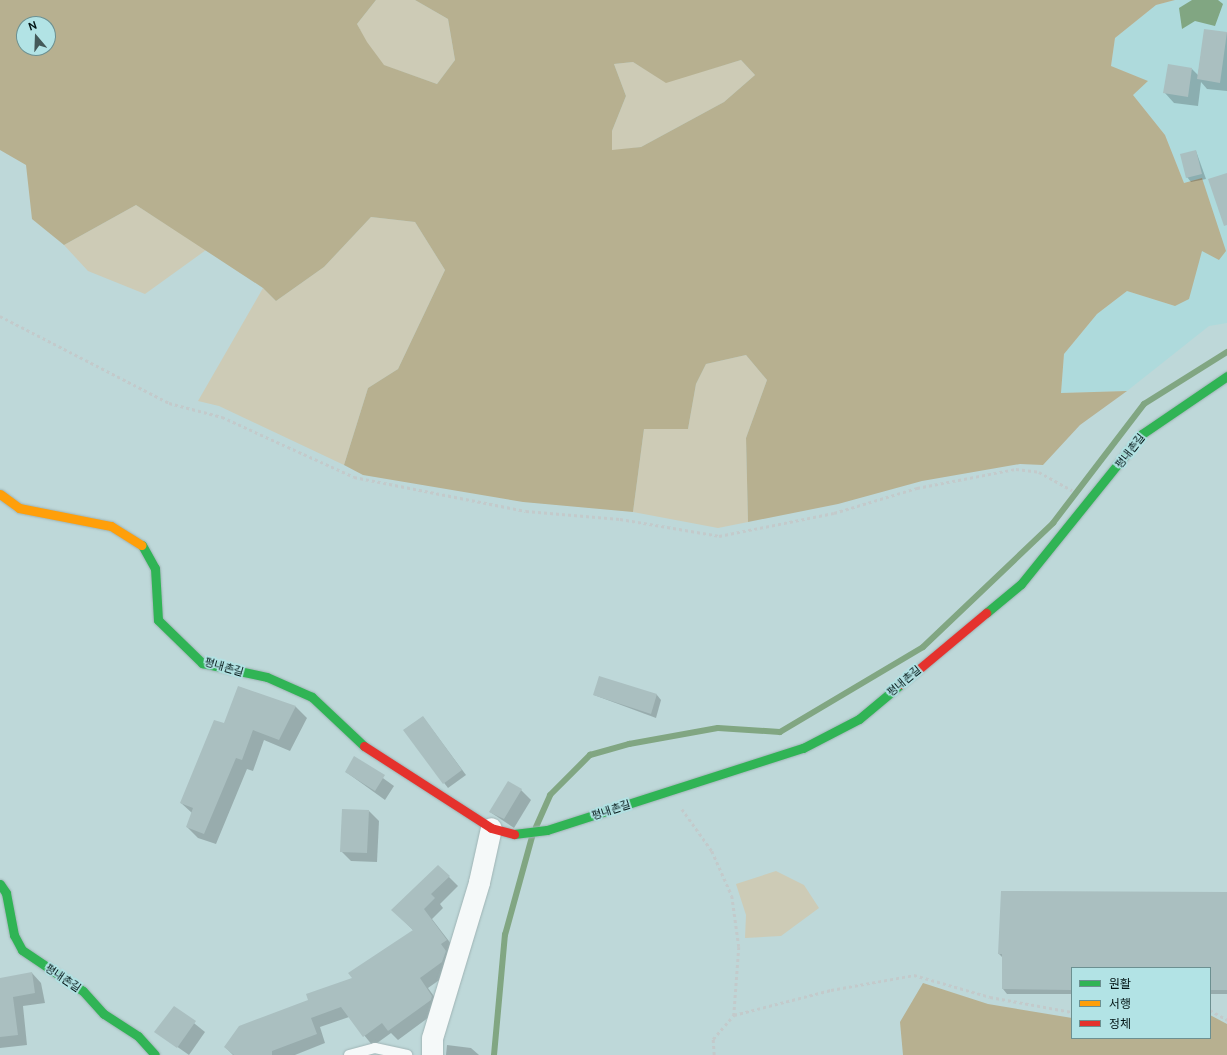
<!DOCTYPE html>
<html>
<head>
<meta charset="utf-8">
<style>
  body { margin:0 }
  #map { position:relative; width:1227px; height:1055px; overflow:hidden; background:#bed8d9; font-family:"DM Sans","Noto Sans KR",sans-serif }
  div>[style] { position:absolute }
  .built>* { inset:0; background:#aedadc }
  .green>* { inset:0; background:#cdcbb6 }
  .forest>* { inset:0; background:#b7b090 }
  .water>* { inset:0; background:#81a682 }
  .shadow>* { inset:0; background:#0003 }
  .stream>* { height:6px; margin:-3px; padding:0 3px; transform-origin:3px; border-radius:3px; background:#81a682 }
  .building>* { inset:0; background:#aabfc0 }
  .path>* { height:2.5px; margin-top:-1.25px; transform-origin:0; background:repeating-linear-gradient(90deg,#c3cacb 0 3px,transparent 0 6px) }
  .roads { filter:drop-shadow(0 0 1px #9fb4b5) drop-shadow(0 0 1px #9fb4b5) }
  .lane>* { height:10px; margin:-5px; padding:0 5px; transform-origin:5px; border-radius:5px; background:#f5f9f9 }
  .street>* { height:21px; margin:-10.5px; padding:0 10.5px; transform-origin:10.5px; border-radius:10.5px; background:#f5f9f9 }
  .fast>* { height:9px; margin:-4.5px; padding:0 4.5px; transform-origin:4.5px; border-radius:4.5px; background:#30b455 }
  .slow>* { height:9px; margin:-4.5px; padding:0 4.5px; transform-origin:4.5px; border-radius:4.5px; background:#ff9f0a }
  .jam>* { height:9px; margin:-4.5px; padding:0 4.5px; transform-origin:4.5px; border-radius:4.5px; background:#e5322d }
  span { translate:-50% -50%; white-space:nowrap; text-align:center; line-height:1.15; -webkit-text-stroke:3.5px #b2e3e5; paint-order:stroke }
  .street-label { font-size:11px; color:#021414 }
  .legend { position:absolute; left:1071px; top:967px; width:140px; height:72px; box-sizing:border-box; background:#b2e3e5; border:1px solid #6c9091; margin:0; padding:5px 7px; list-style:none; font-size:12px; color:#021414 }
  .legend li { display:flex; align-items:center; gap:8px; height:20px }
  .legend b { width:20px; border:1px solid #6c9091 }
  .north { position:absolute; left:16px; top:16px; width:40px; height:40px; box-sizing:border-box; background:#b2e3e5; border:1px solid #6c9091; border-radius:50%; rotate:341deg; font-size:11px; font-weight:700; line-height:16px; text-align:center; color:#021414 }
  .north::after { content:''; display:block; margin:auto; width:14px; height:18px; background:#445959; clip-path:polygon(50% 0,100% 100%,50% 72%,0 100%) }
</style>
</head>
<body>
<div id="map">
  <div class="built">
    <div style="clip-path:polygon(1175px 0,1227px 0,1227px 323px,1209px 326px,1127px 391px,1061px 393px,1064px 354px,1097px 314px,1127px 291px,1175px 306px,1202px 178px,1184px 183px,1165px 135px,1133px 95px,1147px 81px,1111px 66px,1115px 38px,1156px 5px)"></div>
  </div>
  <div class="green">
    <div style="clip-path:polygon(376px 0,415px 0,448px 19px,455px 60px,437px 84px,383px 65px,366px 42px,357px 24px)"></div>
    <div style="clip-path:polygon(741px 60px,755px 75px,724px 102px,641px 147px,612px 151px,612px 131px,626px 96px,614px 64px,633px 62px,666px 82px)"></div>
    <div style="clip-path:polygon(136px 205px,206px 250px,145px 294px,88px 271px,64px 245px)"></div>
    <div style="clip-path:polygon(371px 217px,415px 222px,445px 270px,398px 369px,368px 388px,344px 465px,219px 406px,198px 401px,263px 288px,276px 301px,324px 267px)"></div>
    <div style="clip-path:polygon(746px 355px,767px 380px,746px 438px,748px 522px,718px 528px,633px 512px,644px 429px,688px 429px,696px 384px,706px 364px)"></div>
    <div style="clip-path:polygon(776px 871px,804px 885px,819px 908px,781px 936px,745px 938px,746px 915px,736px 884px)"></div>
  </div>
  <div class="forest">
    <div style="clip-path:polygon(evenodd,0 0,1175px 0,1156px 5px,1115px 38px,1111px 66px,1148px 81px,1133px 95px,1165px 135px,1184px 183px,1202px 178px,1226px 251px,1219px 260px,1202px 251px,1189px 299px,1175px 306px,1127px 291px,1097px 314px,1064px 354px,1061px 393px,1127px 391px,1080px 425px,1043px 465px,1020px 464px,922px 481px,838px 504px,748px 522px,746px 438px,767px 380px,746px 355px,706px 364px,696px 384px,688px 429px,644px 429px,633px 512px,523px 502px,363px 475px,344px 465px,368px 388px,398px 369px,445px 270px,415px 222px,371px 217px,324px 267px,276px 301px,263px 288px,136px 205px,64px 245px,32px 219px,26px 165px,0 150px,0 0,376px 0,415px 0,448px 19px,455px 60px,437px 84px,384px 65px,367px 42px,357px 24px,376px 0,0 0,24px 24px,48px 24px,48px 48px,24px 48px,24px 24px,0 0,741px 60px,755px 75px,724px 102px,641px 147px,612px 150px,612px 131px,626px 96px,614px 64px,633px 62px,666px 83px,741px 60px)"></div>
    <div style="clip-path:polygon(923px 983px,988px 1004px,1072px 1018px,1072px 1038px,1210px 1038px,1210px 1015px,1227px 1024px,1227px 1055px,903px 1055px,900px 1022px)"></div>
  </div>
  <div class="water">
    <div style="clip-path:polygon(1192px 0,1218px 0,1223px 4px,1215px 26px,1195px 21px,1182px 29px,1179px 8px)"></div>
  </div>
  <div class="shadow">
    <div style="clip-path:polygon(1205px 30px,1227px 33px,1227px 91px,1207px 89px,1201px 82px,1198px 106px,1174px 103px,1165px 93px,1192px 69px,1198px 75px)"></div>
    <div style="clip-path:polygon(1196px 151px,1206px 179px,1191px 182px,1187px 177px)"></div>
    <div style="clip-path:polygon(239px 687px,296px 707px,307px 718px,290px 751px,264px 740px,253px 771px,247px 769px,216px 844px,198px 838px,187px 827px,192px 813px,181px 803px,224px 725px)"></div>
    <div style="clip-path:polygon(594px 695px,657px 695px,661px 700px,656px 718px)"></div>
    <div style="clip-path:polygon(423px 717px,466px 775px,448px 788px,404px 730px)"></div>
    <div style="clip-path:polygon(355px 758px,394px 786px,385px 800px,346px 772px)"></div>
    <div style="clip-path:polygon(521px 790px,531px 800px,514px 828px,490px 812px)"></div>
    <div style="clip-path:polygon(369px 811px,379px 821px,377px 862px,351px 861px,341px 851px)"></div>
    <div style="clip-path:polygon(438px 866px,458px 886px,440px 904px,443px 908px,432px 919px,455px 949px,452px 971px,428px 988px,441px 1006px,440px 1009px,398px 1040px,391px 1033px,373px 1046px,349px 1017px,320px 1027px,325px 1043px,295px 1055px,233px 1055px,225px 1047px,353px 979px,414px 931px,402px 919px)"></div>
    <div style="clip-path:polygon(1227px 893px,1227px 994px,1210px 994px,1210px 968px,1072px 968px,1072px 994px,1007px 994px,1003px 989px,1003px 958px,999px 954px)"></div>
    <div style="clip-path:polygon(32px 973px,41px 983px,45px 1003px,23px 1006px,27px 1045px,0 1048px,0 988px)"></div>
    <div style="clip-path:polygon(174px 1007px,205px 1032px,189px 1055px,156px 1032px)"></div>
    <div style="clip-path:polygon(447px 1045px,471px 1048px,479px 1055px,446px 1055px)"></div>
  </div>
  <div class="stream">
    <div style="left:536px;top:827px;width:35px;rotate:-66deg"></div>
    <div style="left:550px;top:795px;width:57px;rotate:-45deg"></div>
    <div style="left:590px;top:755px;width:41px;rotate:-15.8deg"></div>
    <div style="left:629px;top:744px;width:90px;rotate:-10.2deg"></div>
    <div style="left:718px;top:728px;width:62px;rotate:3.7deg"></div>
    <div style="left:780px;top:732px;width:166px;rotate:-30.7deg"></div>
    <div style="left:923px;top:647px;width:180px;rotate:-43.6deg"></div>
    <div style="left:1053px;top:523px;width:150px;rotate:-52.6deg"></div>
    <div style="left:1144px;top:404px;width:98px;rotate:-32.1deg"></div>
    <div style="left:494px;top:1055px;width:121px;rotate:-84.8deg"></div>
    <div style="left:505px;top:935px;width:102px;rotate:-74.6deg"></div>
  </div>
  <div class="building">
    <div style="clip-path:polygon(1204px 29px,1227px 32px,1220px 83px,1197px 79px)"></div>
    <div style="clip-path:polygon(1168px 64px,1192px 68px,1188px 97px,1163px 93px)"></div>
    <div style="clip-path:polygon(1196px 150px,1202px 174px,1186px 178px,1180px 154px)"></div>
    <div style="clip-path:polygon(1227px 173px,1227px 225px,1224px 226px,1208px 179px)"></div>
    <div style="clip-path:polygon(599px 676px,657px 694px,651px 714px,593px 695px)"></div>
    <div style="clip-path:polygon(238px 686px,296px 706px,279px 740px,253px 730px,242px 760px,236px 758px,204px 834px,186px 827px,193px 808px,180px 803px,214px 720px,224px 723px)"></div>
    <div style="clip-path:polygon(423px 716px,462px 770px,443px 784px,403px 730px)"></div>
    <div style="clip-path:polygon(354px 756px,385px 775px,375px 791px,345px 772px)"></div>
    <div style="clip-path:polygon(508px 781px,522px 789px,504px 819px,489px 812px)"></div>
    <div style="clip-path:polygon(342px 809px,369px 810px,367px 853px,340px 852px)"></div>
    <div style="clip-path:polygon(438px 865px,450px 876px,431px 894px,435px 898px,424px 909px,447px 940px,441px 944px,446px 951px,442px 962px,420px 978px,432px 996px,431px 1000px,388px 1031px,382px 1023px,363px 1037px,341px 1007px,311px 1018px,317px 1034px,272px 1051px,272px 1055px,234px 1055px,224px 1047px,239px 1026px,308px 1000px,306px 994px,352px 978px,348px 973px,413px 930px,391px 910px)"></div>
    <div style="clip-path:polygon(1001px 891px,1227px 892px,1227px 990px,1210px 990px,1210px 968px,1072px 968px,1072px 990px,1002px 989px,1002px 954px,998px 954px)"></div>
    <div style="clip-path:polygon(32px 972px,35px 993px,13px 997px,18px 1035px,0 1037px,0 978px)"></div>
    <div style="clip-path:polygon(174px 1006px,196px 1021px,177px 1048px,154px 1032px)"></div>
  </div>
  <div class="path">
    <div style="left:0;top:316px;width:190px;rotate:27.2deg"></div>
    <div style="left:169px;top:403px;width:55px;rotate:14.8deg"></div>
    <div style="left:222px;top:417px;width:145px;rotate:24.4deg"></div>
    <div style="left:354px;top:477px;width:175px;rotate:11.2deg"></div>
    <div style="left:526px;top:511px;width:94px;rotate:4.9deg"></div>
    <div style="left:620px;top:519px;width:100px;rotate:9.7deg"></div>
    <div style="left:719px;top:536px;width:117px;rotate:-11.3deg"></div>
    <div style="left:834px;top:513px;width:87px;rotate:-16.8deg"></div>
    <div style="left:917px;top:488px;width:101px;rotate:-10.9deg"></div>
    <div style="left:1016px;top:469px;width:23px;rotate:7deg"></div>
    <div style="left:1039px;top:472px;width:38px;rotate:29deg"></div>
    <div style="left:682px;top:809px;width:52px;rotate:54.5deg"></div>
    <div style="left:712px;top:851px;width:49px;rotate:66deg"></div>
    <div style="left:732px;top:896px;width:51px;rotate:82.2deg"></div>
    <div style="left:739px;top:947px;width:68px;rotate:94.2deg"></div>
    <div style="left:734px;top:1015px;width:100px;rotate:-14.5deg"></div>
    <div style="left:831px;top:990px;width:84px;rotate:-10.2deg"></div>
    <div style="left:914px;top:975px;width:79px;rotate:16.1deg"></div>
    <div style="left:990px;top:997px;width:83px;rotate:10.4deg"></div>
    <div style="left:1210px;top:1010px;width:20px;rotate:30deg"></div>
    <div style="left:714px;top:1055px;width:16px;rotate:-94deg"></div>
    <div style="left:713px;top:1039px;width:32px;rotate:-49deg"></div>
  </div>
  <div class="roads">
    <div class="lane">
      <div style="left:349px;top:1055px;width:27px;rotate:-15deg"></div>
      <div style="left:375px;top:1048px;width:33px;rotate:12deg"></div>
    </div>
    <div class="street">
      <div style="left:432px;top:1055px;width:17px;rotate:-90deg"></div>
      <div style="left:432px;top:1038px;width:163px;rotate:-73.2deg"></div>
      <div style="left:479px;top:882px;width:55px;rotate:-77.5deg"></div>
    </div>
    <div class="fast">
      <div style="left:142px;top:545px;width:26px;rotate:61deg"></div>
      <div style="left:155px;top:568px;width:52px;rotate:86.7deg"></div>
      <div style="left:158px;top:620px;width:62px;rotate:44.3deg"></div>
      <div style="left:202px;top:663px;width:66px;rotate:12.2deg"></div>
      <div style="left:267px;top:677px;width:49px;rotate:24deg"></div>
      <div style="left:312px;top:697px;width:71px;rotate:43.3deg"></div>
      <div style="left:986px;top:613px;width:45px;rotate:-39.6deg"></div>
      <div style="left:1021px;top:584px;width:193px;rotate:-51.1deg"></div>
      <div style="left:1142px;top:434px;width:103px;rotate:-34.3deg"></div>
      <div style="left:514px;top:834px;width:33px;rotate:-7deg"></div>
      <div style="left:547px;top:830px;width:269px;rotate:-17.8deg"></div>
      <div style="left:803px;top:748px;width:63px;rotate:-27.4deg"></div>
      <div style="left:859px;top:719px;width:55px;rotate:-39.8deg"></div>
      <div style="left:0;top:884px;width:11px;rotate:56deg"></div>
      <div style="left:6px;top:893px;width:43px;rotate:79.2deg"></div>
      <div style="left:14px;top:935px;width:17px;rotate:62deg"></div>
      <div style="left:22px;top:950px;width:73px;rotate:33.9deg"></div>
      <div style="left:83px;top:991px;width:31px;rotate:48deg"></div>
      <div style="left:104px;top:1014px;width:40px;rotate:32.9deg"></div>
      <div style="left:138px;top:1036px;width:25px;rotate:48deg"></div>
    </div>
    <div class="slow">
      <div style="left:0;top:494px;width:24px;rotate:36deg"></div>
      <div style="left:19px;top:508px;width:94px;rotate:11.1deg"></div>
      <div style="left:111px;top:526px;width:36px;rotate:32deg"></div>
    </div>
    <div class="jam">
      <div style="left:901px;top:684px;width:111px;rotate:-39.9deg"></div>
      <div style="left:364px;top:746px;width:151px;rotate:32.8deg"></div>
      <div style="left:491px;top:828px;width:24px;rotate:15deg"></div>
    </div>
  </div>
  <div class="street-label">
    <span style="left:1130px;top:451px;rotate:-52deg">평내촌길</span>
    <span style="left:224px;top:667px;rotate:16deg">평내촌길</span>
    <span style="left:904px;top:681px;rotate:-40deg">평내촌길</span>
    <span style="left:611px;top:810px;rotate:-18deg">평내촌길</span>
    <span style="left:63px;top:978px;rotate:34deg">평내촌길</span>
  </div>
  <ul class="legend">
  <li><b style="height:5px;background:#30b455"></b>원활</li>
  <li><b style="height:5px;background:#ff9f0a"></b>서행</li>
  <li><b style="height:5px;background:#e5322d"></b>정체</li>
  </ul>
  <div class="north">N</div>
</div>
</body>
</html>
